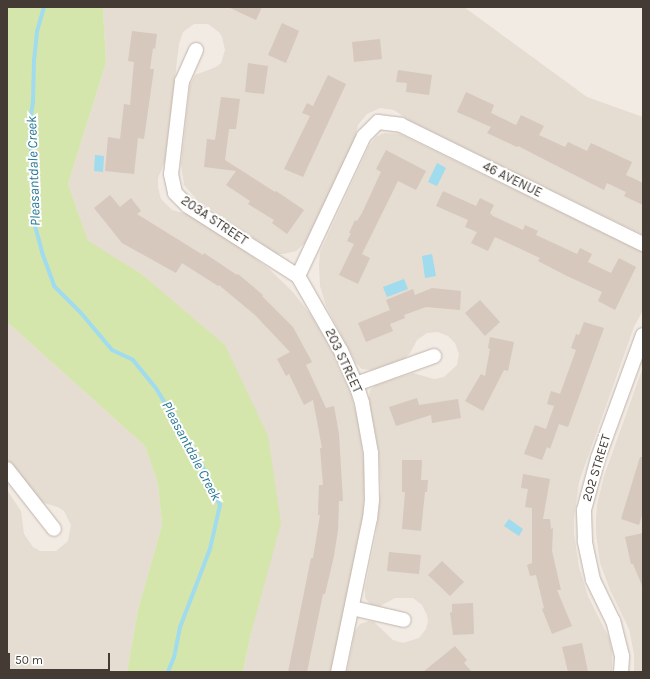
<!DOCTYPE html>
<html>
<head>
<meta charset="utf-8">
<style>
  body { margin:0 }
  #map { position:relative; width:650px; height:679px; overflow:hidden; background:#f2ebe4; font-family:Karla,sans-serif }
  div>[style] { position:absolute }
  .residential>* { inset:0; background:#e5dcd2 }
  .green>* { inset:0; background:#d5e6ac }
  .water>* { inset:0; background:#a0dbee }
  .stream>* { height:4px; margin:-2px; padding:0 2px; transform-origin:2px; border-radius:2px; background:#a0dbee }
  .building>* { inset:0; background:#d6c8bc }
  .roads { filter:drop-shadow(0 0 1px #c0b4aa) drop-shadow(0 0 1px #c0b4aa) }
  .street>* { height:14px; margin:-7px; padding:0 7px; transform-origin:7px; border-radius:7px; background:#fff }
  span { translate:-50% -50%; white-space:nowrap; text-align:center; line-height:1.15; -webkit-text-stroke:4px #fff; paint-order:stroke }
  .street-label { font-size:13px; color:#433b34 }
  .water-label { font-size:14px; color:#2a7a96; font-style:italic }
  .frame { position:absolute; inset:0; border:8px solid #433b34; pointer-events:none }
  .scale { position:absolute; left:8px; top:653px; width:102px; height:18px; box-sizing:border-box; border:2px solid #433b34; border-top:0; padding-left:5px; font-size:12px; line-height:14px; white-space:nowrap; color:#433b34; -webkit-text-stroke:3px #fff; paint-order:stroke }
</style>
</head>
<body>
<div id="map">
  <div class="residential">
    <div style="clip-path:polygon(103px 7px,464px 7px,587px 97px,643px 117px,643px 235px,410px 121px,394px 110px,380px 108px,367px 114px,358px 125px,354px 141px,305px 243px,296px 251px,283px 254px,277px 254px,197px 200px,184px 185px,181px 164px,190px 85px,195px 75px,216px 67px,221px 63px,225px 50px,222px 37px,219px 32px,208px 24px,194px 24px,183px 32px,179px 44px,165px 161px,158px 178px,158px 188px,161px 199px,172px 210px,190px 215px,241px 248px,268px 268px,292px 291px,311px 315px,338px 360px,349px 388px,358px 420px,365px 470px,363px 515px,331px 672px,243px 672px,251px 633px,140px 273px,88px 242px,68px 184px,106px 63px)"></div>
    <div style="clip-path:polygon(384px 133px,400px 134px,643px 252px,643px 310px,634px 327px,579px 482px,574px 518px,574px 534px,579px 567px,588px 596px,609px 638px,612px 650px,612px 672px,347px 672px,355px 631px,360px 624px,369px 621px,374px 622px,393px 640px,403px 643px,419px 638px,426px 629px,428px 622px,427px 615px,422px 605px,413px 598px,395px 598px,380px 606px,371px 605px,365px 598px,365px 588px,376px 534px,381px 490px,379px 453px,369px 400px,370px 390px,376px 385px,413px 373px,434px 379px,444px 377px,457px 365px,459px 354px,455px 343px,448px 336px,438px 332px,427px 333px,417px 340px,410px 353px,404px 359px,372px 370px,362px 369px,356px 363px,326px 306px,320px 286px,319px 265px,320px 252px,369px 146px,376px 137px)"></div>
    <div style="clip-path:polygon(7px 322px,145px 446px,158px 484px,162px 525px,138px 610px,127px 672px,7px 672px,7px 490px,21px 511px,24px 534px,33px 547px,40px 551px,56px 551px,68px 541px,71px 525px,64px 511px,58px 507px,44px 503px,34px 496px,7px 460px)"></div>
    <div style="clip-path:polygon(643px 367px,643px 672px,634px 672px,634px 654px,629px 629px,610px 590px,600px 563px,596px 534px,596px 519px,597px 505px,604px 476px)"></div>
  </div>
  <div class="green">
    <div style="clip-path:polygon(7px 7px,103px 7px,106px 63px,68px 184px,88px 241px,140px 273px,225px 345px,268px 436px,281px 523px,251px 633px,243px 672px,127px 672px,138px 610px,162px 525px,158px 484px,145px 446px,7px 322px)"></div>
  </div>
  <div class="water">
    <div style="clip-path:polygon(95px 155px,104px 156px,103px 172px,94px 171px)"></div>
    <div style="clip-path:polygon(437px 163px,446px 168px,437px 186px,428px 182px)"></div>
    <div style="clip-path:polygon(432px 254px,436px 276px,425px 278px,422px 256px)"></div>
    <div style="clip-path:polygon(404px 279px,408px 289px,387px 297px,383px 287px)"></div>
    <div style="clip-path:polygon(509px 519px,523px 529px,519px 536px,504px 526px)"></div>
  </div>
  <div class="stream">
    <div style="left:44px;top:7px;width:26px;rotate:106deg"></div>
    <div style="left:37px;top:32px;width:27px;rotate:96deg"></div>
    <div style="left:34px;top:59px;width:43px;rotate:91.3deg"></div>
    <div style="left:33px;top:102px;width:20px;rotate:99deg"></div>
    <div style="left:30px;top:122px;width:100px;rotate:87.7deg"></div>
    <div style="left:34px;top:222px;width:34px;rotate:75deg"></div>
    <div style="left:43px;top:255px;width:33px;rotate:70deg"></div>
    <div style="left:54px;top:286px;width:38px;rotate:45deg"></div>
    <div style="left:81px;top:313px;width:48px;rotate:50deg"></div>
    <div style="left:112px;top:350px;width:23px;rotate:25deg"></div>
    <div style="left:133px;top:360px;width:38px;rotate:51deg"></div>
    <div style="left:157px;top:390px;width:65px;rotate:58.3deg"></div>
    <div style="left:191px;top:445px;width:34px;rotate:62deg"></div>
    <div style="left:207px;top:475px;width:33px;rotate:67deg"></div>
    <div style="left:220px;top:505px;width:45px;rotate:102.8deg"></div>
    <div style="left:210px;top:549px;width:84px;rotate:111deg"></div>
    <div style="left:180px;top:627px;width:31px;rotate:101deg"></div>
    <div style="left:174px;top:657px;width:16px;rotate:112deg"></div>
  </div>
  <div class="building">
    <div style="clip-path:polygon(228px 7px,262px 7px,256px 20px)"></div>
    <div style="clip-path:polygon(282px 23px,299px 31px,286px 63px,268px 55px)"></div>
    <div style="clip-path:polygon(132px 31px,157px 34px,155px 49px,153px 48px,150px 69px,154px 69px,144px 139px,138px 138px,134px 174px,105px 171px,108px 137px,120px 139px,124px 104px,130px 105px,134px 62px,128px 61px)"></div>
    <div style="clip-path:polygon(380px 39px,382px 59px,354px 62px,352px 42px)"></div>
    <div style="clip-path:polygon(248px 63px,268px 66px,264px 94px,245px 92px)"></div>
    <div style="clip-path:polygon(398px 70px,432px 75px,429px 95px,406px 92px,407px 83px,396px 82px)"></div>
    <div style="clip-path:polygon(328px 75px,346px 84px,303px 177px,284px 169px,310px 116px,302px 113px,307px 103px,313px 106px)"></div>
    <div style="clip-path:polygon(466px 92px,494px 105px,491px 113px,516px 125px,521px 115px,544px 126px,539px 135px,565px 147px,568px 142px,587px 151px,591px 143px,632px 162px,626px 175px,643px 183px,643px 205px,624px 196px,626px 192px,607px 183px,604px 190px,518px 146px,517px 147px,487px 133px,491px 127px,457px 112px)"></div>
    <div style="clip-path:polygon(221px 97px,240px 99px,236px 129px,229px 129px,225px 160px,275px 192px,276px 191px,304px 210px,287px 234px,272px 223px,274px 220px,248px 204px,250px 201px,226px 185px,236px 171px,204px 167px,207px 139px,215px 140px)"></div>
    <div style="clip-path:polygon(386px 150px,426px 171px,416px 190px,398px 181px,362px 254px,370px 258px,358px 284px,339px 275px,354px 244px,347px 241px,351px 233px,349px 233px,355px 220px,357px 221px,362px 213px,381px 172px,376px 169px)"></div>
    <div style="clip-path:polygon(443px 191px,476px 206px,480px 198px,494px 205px,490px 213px,493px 216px,523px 230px,525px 225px,538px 231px,536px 235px,577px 254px,580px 248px,592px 254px,588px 262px,611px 273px,619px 258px,636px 267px,615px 310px,598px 301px,602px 292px,567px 276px,538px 261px,540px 258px,495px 237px,488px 251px,471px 243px,477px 232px,465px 227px,468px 220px,436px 206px)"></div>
    <div style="clip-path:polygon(110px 195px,120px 207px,131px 198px,141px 211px,137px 214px,203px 255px,204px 253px,237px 275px,238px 274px,263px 295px,262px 296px,293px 327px,312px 362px,306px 365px,326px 408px,334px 406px,339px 434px,343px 501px,339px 501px,338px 530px,334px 556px,325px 594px,323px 594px,307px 672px,288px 672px,311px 558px,313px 558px,320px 515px,318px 515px,319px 485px,323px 485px,320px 448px,322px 448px,313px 400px,304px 405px,289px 374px,286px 376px,277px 359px,290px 352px,255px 315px,219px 285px,218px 286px,182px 263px,176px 273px,122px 243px,94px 208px)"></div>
    <div style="clip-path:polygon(432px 288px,461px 291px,460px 310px,426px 307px,404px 315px,405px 318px,390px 324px,393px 331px,366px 342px,358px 323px,390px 310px,386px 300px,413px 289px,415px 295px)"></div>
    <div style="clip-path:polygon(480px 300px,500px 322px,485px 336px,465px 313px)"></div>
    <div style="clip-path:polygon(584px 322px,604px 328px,568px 427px,559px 424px,550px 449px,547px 447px,542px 460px,524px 454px,535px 425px,546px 429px,554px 406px,547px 404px,551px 391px,560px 394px,576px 350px,571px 348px,576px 334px,579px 335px)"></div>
    <div style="clip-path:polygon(490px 337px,514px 342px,508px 371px,504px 370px,483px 411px,465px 401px,481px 374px,485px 376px,490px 349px,488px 348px)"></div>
    <div style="clip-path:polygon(417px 398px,419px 405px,458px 399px,461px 418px,432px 423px,431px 415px,396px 426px,389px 407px)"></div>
    <div style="clip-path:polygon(640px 457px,643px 457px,643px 513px,639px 525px,621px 519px)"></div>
    <div style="clip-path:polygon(402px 460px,422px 460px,421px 480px,428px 480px,427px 492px,425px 492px,421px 531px,402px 529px,405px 492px,402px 492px)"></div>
    <div style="clip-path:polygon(523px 474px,550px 479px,543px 519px,550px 519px,551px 529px,553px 528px,552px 551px,561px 590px,557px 590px,572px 626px,552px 634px,542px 609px,544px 608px,536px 575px,530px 576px,527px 565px,532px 563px,532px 508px,525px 507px,528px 489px,521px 488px)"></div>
    <div style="clip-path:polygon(643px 533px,643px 588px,633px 564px,631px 564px,625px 537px)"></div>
    <div style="clip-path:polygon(389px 552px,421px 555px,419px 574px,387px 571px)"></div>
    <div style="clip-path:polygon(442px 561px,464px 582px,450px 596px,428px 575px)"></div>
    <div style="clip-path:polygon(473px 603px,474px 634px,453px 635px,450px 613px,452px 612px,452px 604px)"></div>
    <div style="clip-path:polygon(582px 643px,588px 672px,568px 672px,562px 647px)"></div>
    <div style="clip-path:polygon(455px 646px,467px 660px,464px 663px,472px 672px,423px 672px)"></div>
  </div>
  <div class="roads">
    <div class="street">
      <div style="left:196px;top:50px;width:34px;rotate:114deg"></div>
      <div style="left:182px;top:81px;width:94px;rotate:96.7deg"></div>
      <div style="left:171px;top:174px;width:19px;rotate:78deg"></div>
      <div style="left:175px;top:193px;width:18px;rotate:45deg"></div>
      <div style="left:188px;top:206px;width:130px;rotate:32.5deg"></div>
      <div style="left:298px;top:276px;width:86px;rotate:60.2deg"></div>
      <div style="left:341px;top:351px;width:36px;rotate:66deg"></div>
      <div style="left:356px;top:384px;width:20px;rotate:72deg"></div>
      <div style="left:362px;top:403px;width:51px;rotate:79.8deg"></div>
      <div style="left:371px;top:453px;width:47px;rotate:88.8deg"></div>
      <div style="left:372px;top:500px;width:18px;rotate:96deg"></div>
      <div style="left:370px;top:518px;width:157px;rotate:101.7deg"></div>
      <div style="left:298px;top:276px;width:155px;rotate:-64.8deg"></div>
      <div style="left:364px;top:136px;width:20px;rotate:-45deg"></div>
      <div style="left:378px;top:122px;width:23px;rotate:7deg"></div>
      <div style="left:401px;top:125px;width:270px;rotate:26.2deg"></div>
      <div style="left:356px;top:384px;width:83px;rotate:-19.7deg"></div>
      <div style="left:7px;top:469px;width:76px;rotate:51.9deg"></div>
      <div style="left:352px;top:608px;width:53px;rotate:13deg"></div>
      <div style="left:621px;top:672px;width:16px;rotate:-86deg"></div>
      <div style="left:622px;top:656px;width:36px;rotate:-104deg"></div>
      <div style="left:613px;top:621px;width:46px;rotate:-116deg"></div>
      <div style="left:593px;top:580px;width:40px;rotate:-102deg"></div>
      <div style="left:585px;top:541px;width:31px;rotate:-92deg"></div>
      <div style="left:584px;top:510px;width:54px;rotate:-74.9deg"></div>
      <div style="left:598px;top:458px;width:131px;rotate:-69.9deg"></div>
    </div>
  </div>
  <div class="street-label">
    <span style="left:512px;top:180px;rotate:26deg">46 AVENUE</span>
    <span style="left:214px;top:221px;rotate:34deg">203A STREET</span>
    <span style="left:343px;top:361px;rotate:65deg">203 STREET</span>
    <span style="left:597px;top:468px;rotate:-73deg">202 STREET</span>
  </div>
  <div class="water-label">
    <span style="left:34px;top:171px;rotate:-92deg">Pleasantdale Creek</span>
    <span style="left:191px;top:451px;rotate:62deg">Pleasantdale Creek</span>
  </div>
  <div class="frame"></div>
  <div class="scale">50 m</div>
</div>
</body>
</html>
